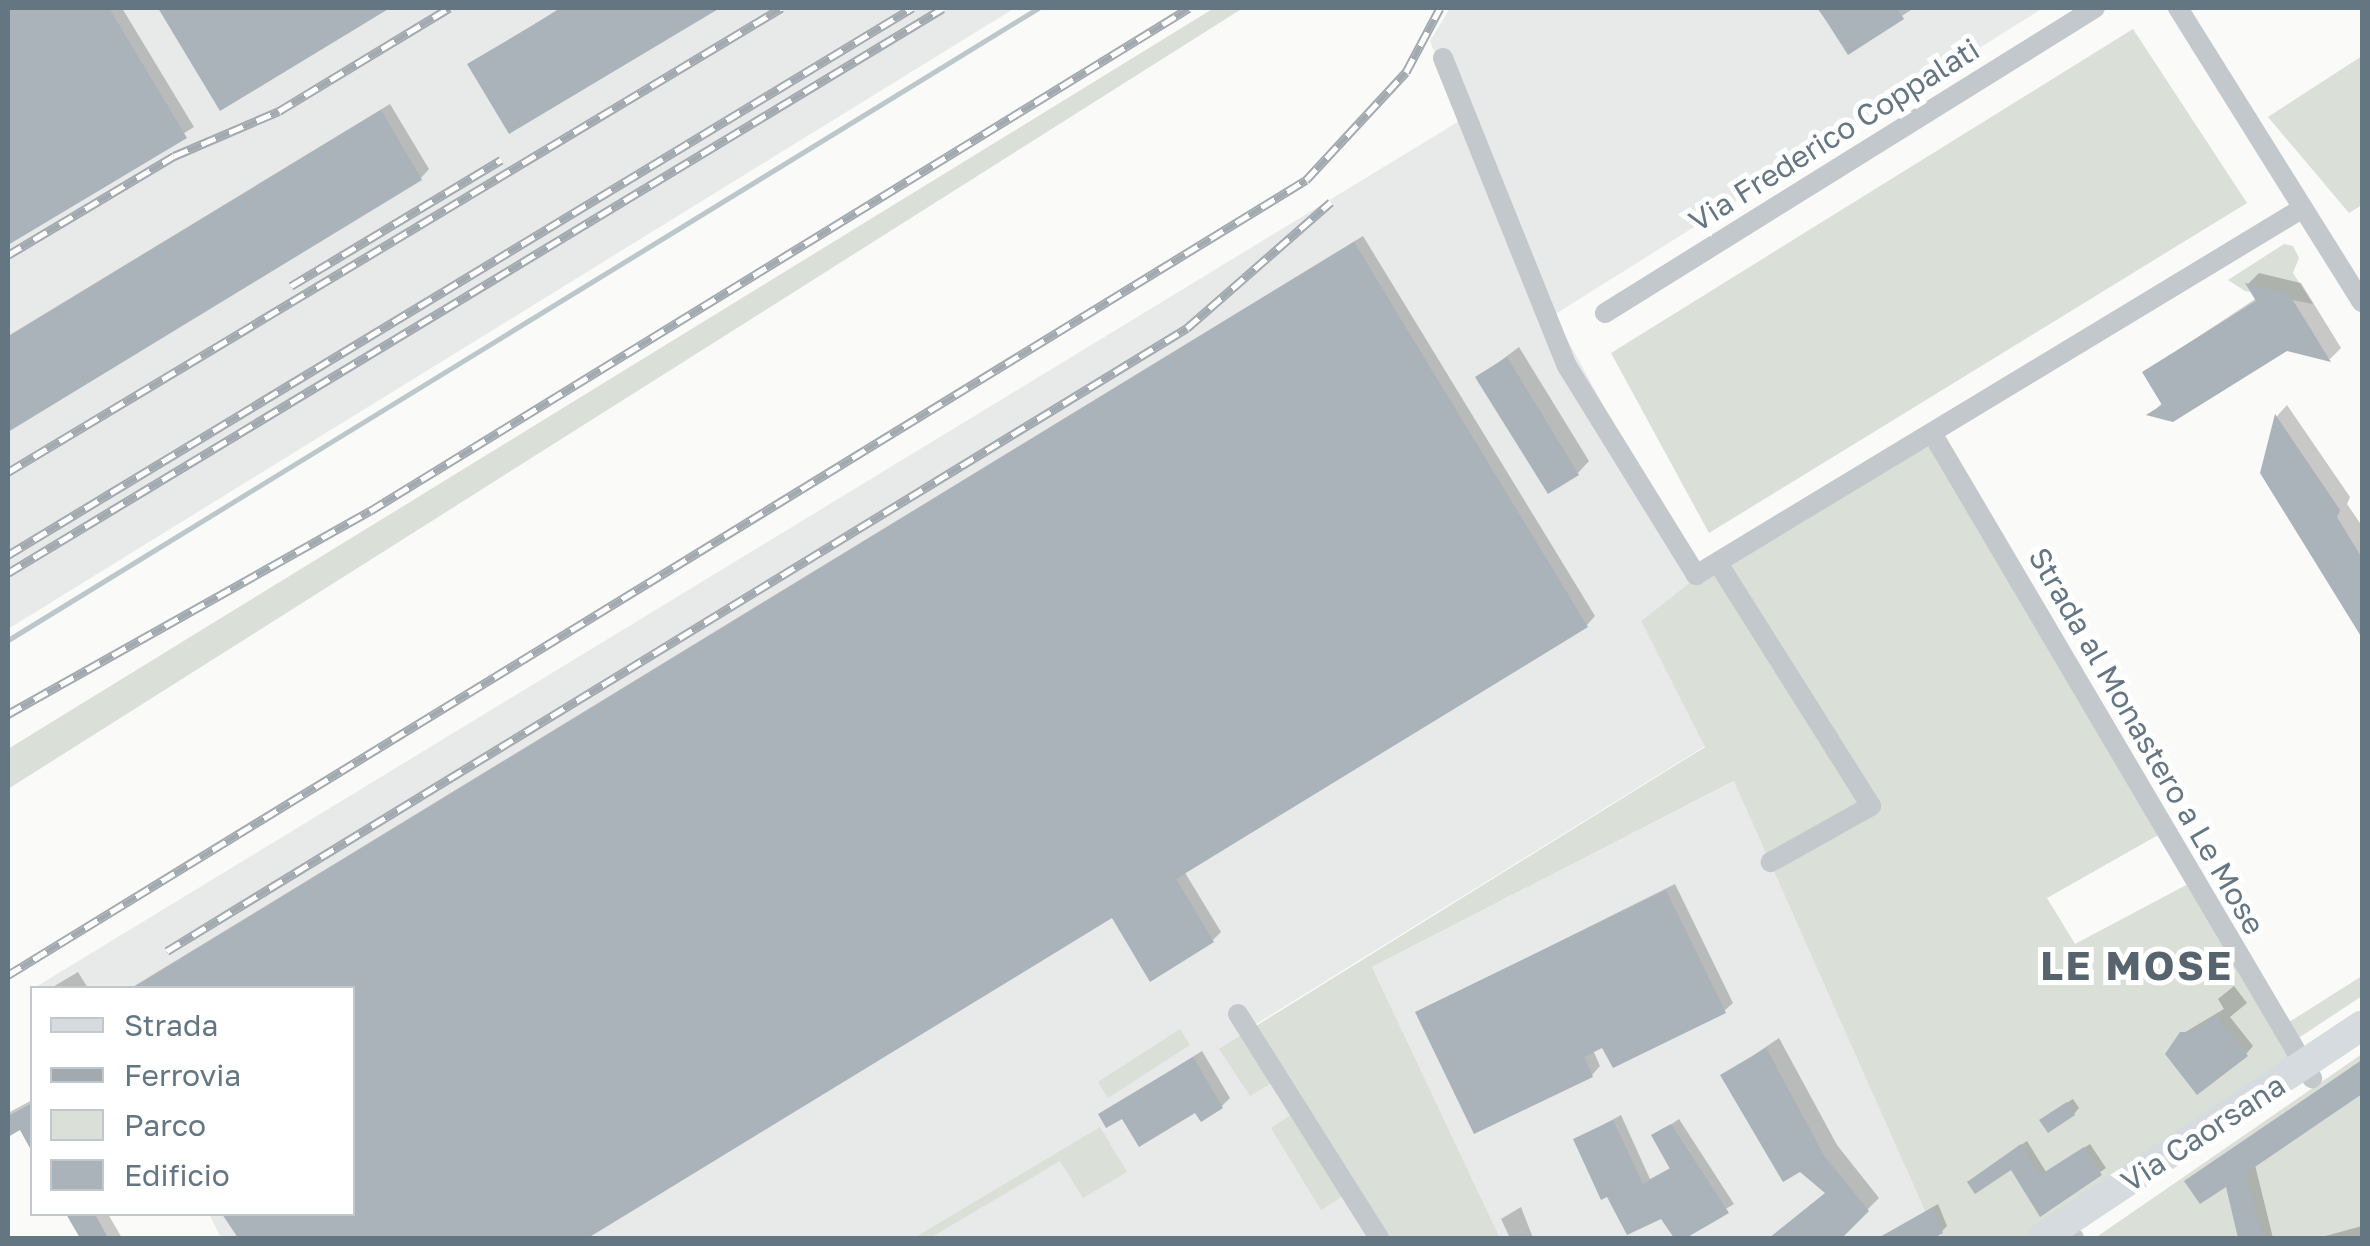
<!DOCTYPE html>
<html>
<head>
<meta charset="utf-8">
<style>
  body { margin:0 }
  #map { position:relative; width:2370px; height:1246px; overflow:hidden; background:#fafaf8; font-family:"Golos Text",sans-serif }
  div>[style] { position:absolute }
  .built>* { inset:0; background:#e8e9e9 }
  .green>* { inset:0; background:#dadfd7 }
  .shadow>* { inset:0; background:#0003 }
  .stream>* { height:5px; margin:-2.5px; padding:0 2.5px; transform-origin:2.5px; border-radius:2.5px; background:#bbc7cb }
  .building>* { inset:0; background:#aab3b9 }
  .street>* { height:20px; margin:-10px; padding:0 10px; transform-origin:10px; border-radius:10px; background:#c3c8cc }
  .primary>* { height:30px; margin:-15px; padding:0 15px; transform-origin:15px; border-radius:15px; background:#d6dbdf }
  .rail>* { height:9px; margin-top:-4.5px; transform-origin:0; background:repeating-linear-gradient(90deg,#fff 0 15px,#a2aab0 0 30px); box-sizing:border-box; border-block:2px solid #a2aab0 }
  span { translate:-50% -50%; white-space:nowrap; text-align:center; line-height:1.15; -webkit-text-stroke:10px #fff; paint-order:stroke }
  .street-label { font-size:30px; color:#657683 }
  .district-label { font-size:40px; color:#57646e; font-weight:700; letter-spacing:2.5px }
  .frame { position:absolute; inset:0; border:10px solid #657683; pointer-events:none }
  .legend { position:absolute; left:30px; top:986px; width:325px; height:230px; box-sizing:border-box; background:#fff; border:2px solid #c1c8cd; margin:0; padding:12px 18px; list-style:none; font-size:30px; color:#657683 }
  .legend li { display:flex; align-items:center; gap:20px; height:50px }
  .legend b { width:50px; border:2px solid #c1c8cd }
</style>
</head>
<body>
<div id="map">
  <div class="built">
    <div style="clip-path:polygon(8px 8px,1015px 8px,8px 629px)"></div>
    <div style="clip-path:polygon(1450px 8px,2043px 8px,1554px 315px,1697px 577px,1641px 621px,1705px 746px,1250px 1028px,1379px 1238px,221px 1238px,209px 1214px,352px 1214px,352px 988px,34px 988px,1461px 120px,1430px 41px)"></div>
    <div style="clip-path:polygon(1735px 781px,1937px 1238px,1500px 1238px,1372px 967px)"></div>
  </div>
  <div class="green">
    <div style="clip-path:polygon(1214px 8px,1243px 8px,8px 789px,8px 749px)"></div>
    <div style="clip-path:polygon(2133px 29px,2247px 203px,1709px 533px,1611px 353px)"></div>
    <div style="clip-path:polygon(2362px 56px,2362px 205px,2349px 213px,2268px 117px)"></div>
    <div style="clip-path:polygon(2284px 244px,2293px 246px,2299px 258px,2293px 273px,2313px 304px,2245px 291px,2228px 280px)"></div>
    <div style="clip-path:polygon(1926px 436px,2160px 834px,2047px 898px,2075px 944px,2190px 883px,2301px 1066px,2028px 1238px,1937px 1238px,1734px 781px,1372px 967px,1500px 1238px,1379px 1238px,1349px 1192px,1321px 1210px,1271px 1128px,1298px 1110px,1278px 1079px,1250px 1096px,1219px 1049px,1705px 747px,1641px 621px,1697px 577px)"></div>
    <div style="clip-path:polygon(2362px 976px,2362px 996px,2294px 1041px,2286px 1024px)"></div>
    <div style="clip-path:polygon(1180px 1029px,1190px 1045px,1108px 1098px,1098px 1082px)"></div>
    <div style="clip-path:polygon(2362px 1054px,2362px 1238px,2095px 1238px,2172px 1185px)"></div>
    <div style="clip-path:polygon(1100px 1127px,1127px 1172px,1083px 1198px,1060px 1161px,930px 1238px,914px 1238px)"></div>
  </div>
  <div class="shadow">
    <div style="clip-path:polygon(8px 8px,122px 8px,194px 127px,8px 242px)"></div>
    <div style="clip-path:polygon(161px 8px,385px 8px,221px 108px)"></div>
    <div style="clip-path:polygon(560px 8px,715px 8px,510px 130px,471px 64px)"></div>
    <div style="clip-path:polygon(1817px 8px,1914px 8px,1848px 51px)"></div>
    <div style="clip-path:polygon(390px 104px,429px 169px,421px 178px,8px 429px,8px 336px)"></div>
    <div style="clip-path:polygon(1363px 236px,1595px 616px,1587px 625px,1184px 871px,1221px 932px,1213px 940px,1112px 915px,583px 1238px,241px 1238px,225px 1214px,352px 1214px,352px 988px,131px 988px)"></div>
    <div style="clip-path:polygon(2259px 273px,2301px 283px,2341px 348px,2330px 359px,2287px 349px,2151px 414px,2163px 402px,2145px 372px,2257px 298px,2248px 284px)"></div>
    <div style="clip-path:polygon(1519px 347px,1589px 461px,1578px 473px,1479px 377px)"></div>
    <div style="clip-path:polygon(2287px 405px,2350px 497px,2347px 504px,2362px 526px,2362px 635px,2262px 472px,2277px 416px)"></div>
    <div style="clip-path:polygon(1675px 884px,1733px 1003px,1724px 1011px,1603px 1044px,1593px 1050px,1600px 1066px,1592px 1075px,1418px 1012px)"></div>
    <div style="clip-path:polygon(78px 972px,88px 988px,52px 988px,56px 985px)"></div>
    <div style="clip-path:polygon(2234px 986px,2247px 1003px,2230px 1017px,2253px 1046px,2246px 1054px,2182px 1034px,2224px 1009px,2218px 999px)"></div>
    <div style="clip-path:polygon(1779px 1038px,1837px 1145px,1879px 1198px,1839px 1238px,1814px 1238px,1807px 1231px,1798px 1238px,1774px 1238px,1828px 1192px,1800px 1169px,1723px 1076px)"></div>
    <div style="clip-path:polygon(1202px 1051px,1230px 1098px,1222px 1106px,1101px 1114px)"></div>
    <div style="clip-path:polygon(2362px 1060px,2362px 1092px,2255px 1165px,2273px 1238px,2243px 1238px,2227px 1183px,2187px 1181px)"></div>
    <div style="clip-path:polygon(2073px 1099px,2079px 1108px,2074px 1114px,2047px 1115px)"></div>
    <div style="clip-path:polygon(32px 1100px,32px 1147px,21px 1127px,8px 1134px,8px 1113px)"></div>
    <div style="clip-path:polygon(1621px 1115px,1650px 1179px,1672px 1167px,1654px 1136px,1679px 1119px,1734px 1204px,1677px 1238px,1662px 1216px,1576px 1140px)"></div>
    <div style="clip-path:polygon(2027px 1141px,2046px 1172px,2090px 1144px,2106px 1168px,2041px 1213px,2012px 1167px,1975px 1177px)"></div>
    <div style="clip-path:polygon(1938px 1204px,1947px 1226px,1942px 1231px,1929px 1238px,1880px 1238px)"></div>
    <div style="clip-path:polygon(1521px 1207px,1533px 1238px,1510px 1238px,1501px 1219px)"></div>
    <div style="clip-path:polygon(69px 1214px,108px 1214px,122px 1238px,83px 1238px)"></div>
    <div style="clip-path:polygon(2362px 1226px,2362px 1238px,2318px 1238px)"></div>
  </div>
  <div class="stream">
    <div style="left:8px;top:640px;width:1208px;rotate:-31.53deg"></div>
  </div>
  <div class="building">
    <div style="clip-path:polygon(8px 8px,109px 8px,187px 138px,8px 245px)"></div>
    <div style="clip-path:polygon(158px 8px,390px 8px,220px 111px)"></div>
    <div style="clip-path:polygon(562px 8px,720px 8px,509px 134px,467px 64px)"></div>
    <div style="clip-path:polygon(1818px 8px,1897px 8px,1904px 19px,1848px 55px)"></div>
    <div style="clip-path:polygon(381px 110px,422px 180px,8px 432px,8px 337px)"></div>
    <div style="clip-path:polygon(1354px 242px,1588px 627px,1176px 879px,1214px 942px,1150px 982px,1112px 918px,588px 1238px,238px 1238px,222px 1214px,352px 1214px,352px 988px,133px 988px)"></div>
    <div style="clip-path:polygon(2245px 283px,2289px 294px,2331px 362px,2287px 351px,2173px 422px,2146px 415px,2162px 405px,2142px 372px,2256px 301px)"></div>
    <div style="clip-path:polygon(1507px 357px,1579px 475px,1548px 494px,1475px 377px)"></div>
    <div style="clip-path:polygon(2275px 414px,2340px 510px,2337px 517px,2362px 558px,2362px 638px,2260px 473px)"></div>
    <div style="clip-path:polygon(1666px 890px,1726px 1013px,1613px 1068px,1602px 1048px,1584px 1057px,1593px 1077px,1474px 1134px,1415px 1012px)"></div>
    <div style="clip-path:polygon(2215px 1015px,2248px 1056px,2197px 1095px,2165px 1054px,2180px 1032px,2193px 1032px)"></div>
    <div style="clip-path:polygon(1766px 1048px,1825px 1157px,1869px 1211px,1842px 1238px,1769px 1238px,1825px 1193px,1800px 1172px,1783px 1182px,1720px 1075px)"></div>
    <div style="clip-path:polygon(1193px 1057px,1223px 1108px,1201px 1122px,1195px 1113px,1139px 1147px,1122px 1119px,1106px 1128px,1098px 1114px)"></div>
    <div style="clip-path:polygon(2362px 1060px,2362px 1094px,2246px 1173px,2263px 1238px,2238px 1238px,2226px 1187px,2200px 1204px,2184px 1181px)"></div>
    <div style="clip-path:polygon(2067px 1102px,2075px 1115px,2048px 1133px,2039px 1120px)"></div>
    <div style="clip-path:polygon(32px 1103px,32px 1152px,20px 1130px,8px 1137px,8px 1116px)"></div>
    <div style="clip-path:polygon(1613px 1120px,1643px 1184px,1670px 1169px,1651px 1135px,1671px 1124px,1729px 1213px,1686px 1238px,1674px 1238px,1661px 1219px,1627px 1235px,1607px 1197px,1601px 1200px,1573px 1139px)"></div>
    <div style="clip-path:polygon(2021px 1144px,2040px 1175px,2084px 1147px,2102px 1175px,2040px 1217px,2011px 1170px,1975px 1194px,1967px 1182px)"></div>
    <div style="clip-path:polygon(1933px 1207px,1943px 1233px,1934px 1238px,1878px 1238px)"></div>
    <div style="clip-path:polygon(66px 1214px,95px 1214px,108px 1238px,80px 1238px)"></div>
  </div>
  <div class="street">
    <div style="left:2178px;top:8px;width:347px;rotate:58deg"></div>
    <div style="left:1443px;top:58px;width:332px;rotate:68.1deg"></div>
    <div style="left:1567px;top:366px;width:246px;rotate:58.3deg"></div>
    <div style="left:1696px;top:575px;width:709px;rotate:-31.16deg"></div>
    <div style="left:1605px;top:313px;width:577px;rotate:-31.9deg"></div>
    <div style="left:1932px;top:433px;width:749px;rotate:59.5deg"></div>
    <div style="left:1718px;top:563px;width:287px;rotate:57.8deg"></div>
    <div style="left:1871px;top:806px;width:115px;rotate:150.8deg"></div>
    <div style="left:1238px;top:1014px;width:265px;rotate:57.8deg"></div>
    <div style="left:2073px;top:1238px;width:1px"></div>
  </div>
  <div class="primary">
    <div style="left:2042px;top:1238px;width:384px;rotate:-33.6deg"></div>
  </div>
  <div class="rail">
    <div style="left:8px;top:255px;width:193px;rotate:-30.8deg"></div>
    <div style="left:174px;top:156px;width:114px;rotate:-23.2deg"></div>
    <div style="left:279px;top:111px;width:199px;rotate:-31.2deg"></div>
    <div style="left:291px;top:286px;width:245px;rotate:-31deg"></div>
    <div style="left:8px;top:472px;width:902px;rotate:-30.97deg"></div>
    <div style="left:8px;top:555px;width:1057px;rotate:-31.18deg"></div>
    <div style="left:8px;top:573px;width:1092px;rotate:-31.14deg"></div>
    <div style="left:8px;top:714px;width:415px;rotate:-29.3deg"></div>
    <div style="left:370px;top:511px;width:961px;rotate:-31.56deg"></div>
    <div style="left:167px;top:951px;width:1195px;rotate:-31.42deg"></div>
    <div style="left:1187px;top:328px;width:191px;rotate:-41.2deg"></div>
    <div style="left:8px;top:975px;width:1522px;rotate:-31.49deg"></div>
    <div style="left:1306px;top:180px;width:147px;rotate:-47.2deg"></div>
    <div style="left:1406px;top:72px;width:72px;rotate:-62deg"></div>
  </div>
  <div class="street-label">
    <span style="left:1834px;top:135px;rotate:-32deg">Via Frederico Coppalati</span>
    <span style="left:2147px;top:741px;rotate:60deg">Strada al Monastero a Le Mose</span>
    <span style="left:2203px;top:1133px;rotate:-33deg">Via Caorsana</span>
  </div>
  <div class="district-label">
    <span style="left:2137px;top:965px">LE MOSE</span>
  </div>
  <div class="frame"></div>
  <ul class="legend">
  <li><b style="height:12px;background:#d6dbdf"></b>Strada</li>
  <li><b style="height:12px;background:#a2aab0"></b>Ferrovia</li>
  <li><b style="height:28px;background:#dadfd7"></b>Parco</li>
  <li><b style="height:28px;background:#aab3b9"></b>Edificio</li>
  </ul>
</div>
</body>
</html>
